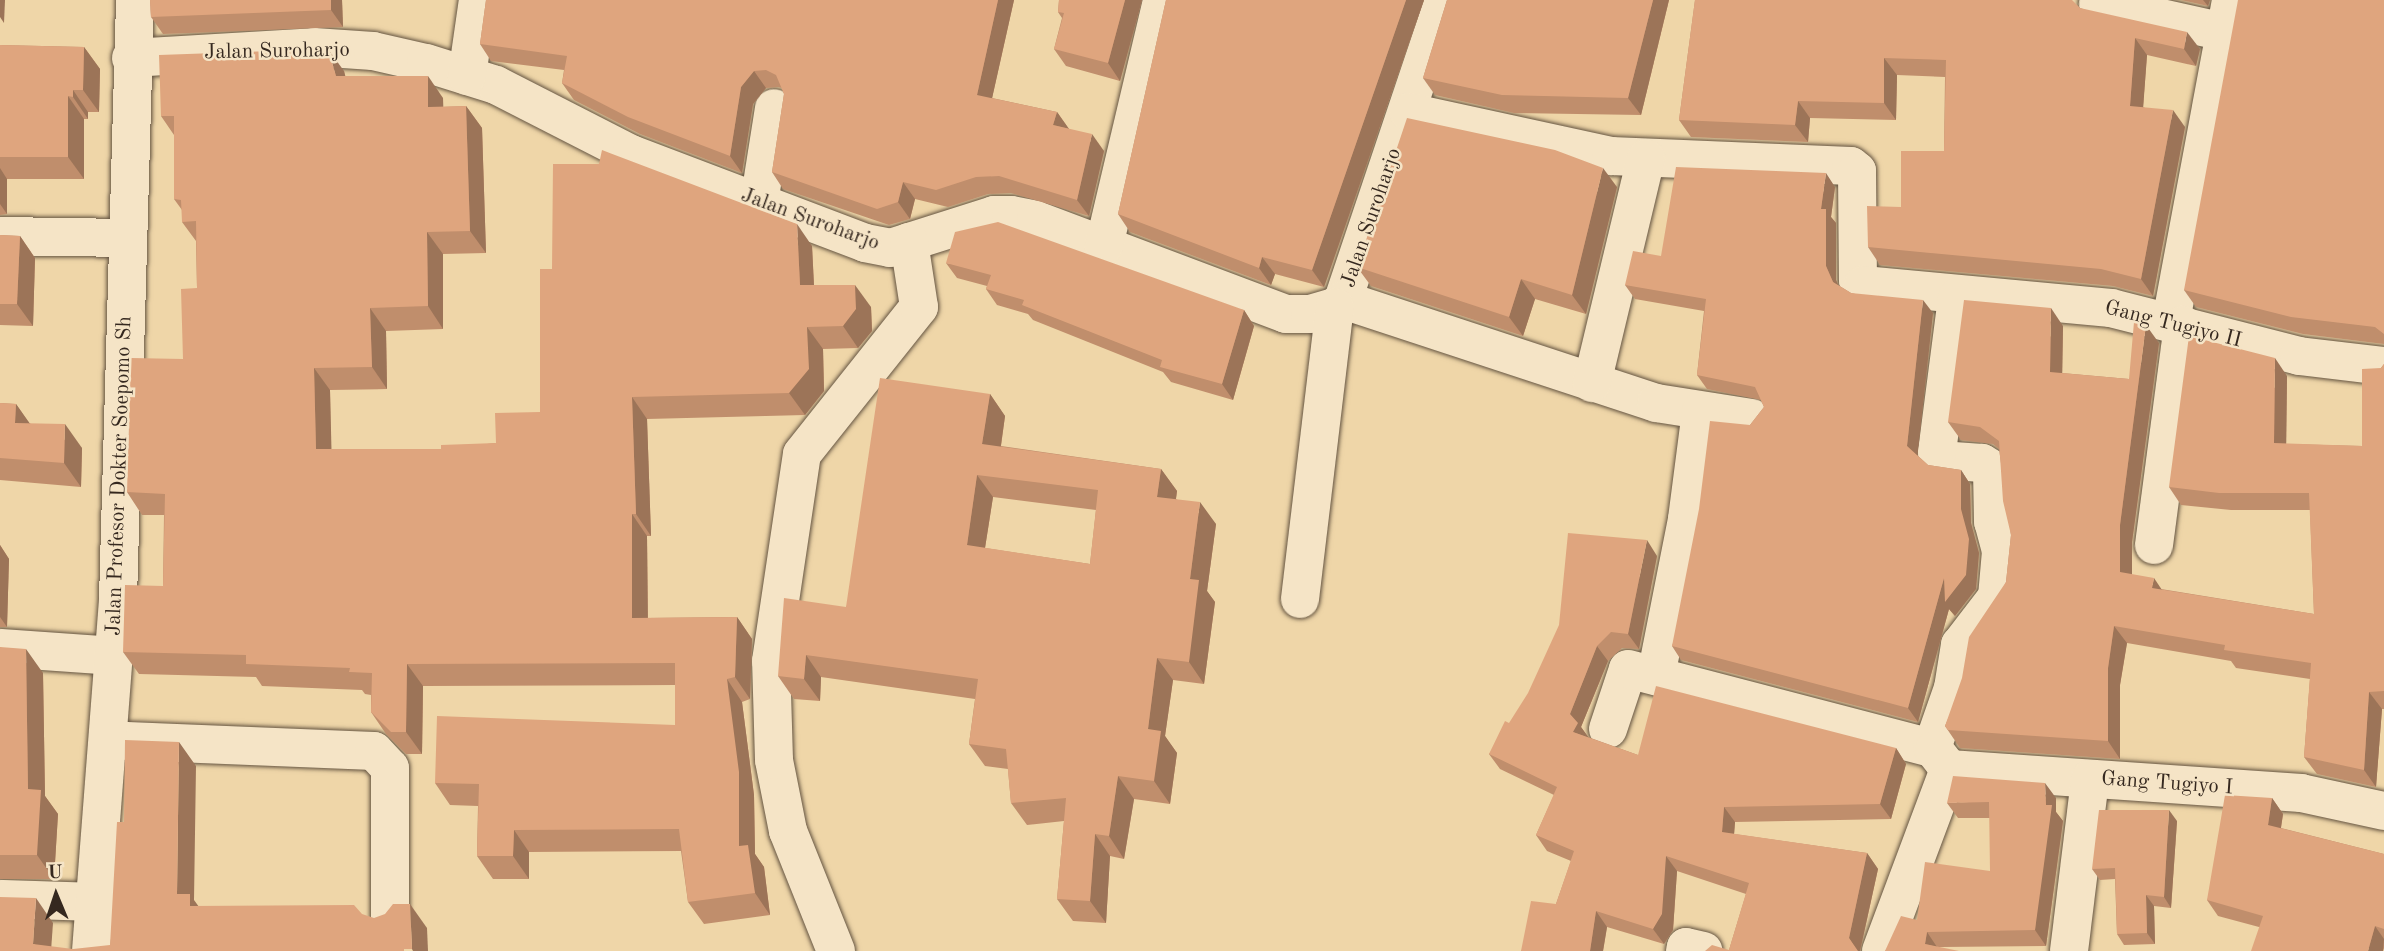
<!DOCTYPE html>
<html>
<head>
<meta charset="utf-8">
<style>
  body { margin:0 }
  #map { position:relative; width:2384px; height:951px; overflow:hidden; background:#efd6a8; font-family:"Old Standard TT",serif }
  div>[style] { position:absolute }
  .roads { filter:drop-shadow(0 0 2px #645441) drop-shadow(0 0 2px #645441) }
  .minor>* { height:38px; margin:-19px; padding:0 19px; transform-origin:19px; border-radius:19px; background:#f5e4c6 }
  .wall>* { inset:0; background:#c08e6c }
  .shaded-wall>* { inset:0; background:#9c7458 }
  .building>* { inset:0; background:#dfa57e }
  span { translate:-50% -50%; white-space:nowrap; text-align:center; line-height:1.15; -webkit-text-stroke:5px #f5e4c6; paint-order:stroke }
  .street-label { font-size:21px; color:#35281f }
  .north { position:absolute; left:21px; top:860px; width:70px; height:70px; -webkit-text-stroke:5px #f5e4c6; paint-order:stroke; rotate:358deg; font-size:19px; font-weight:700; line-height:28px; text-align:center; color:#35281f }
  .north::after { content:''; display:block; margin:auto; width:24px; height:32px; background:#35281f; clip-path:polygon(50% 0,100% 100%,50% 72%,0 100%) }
</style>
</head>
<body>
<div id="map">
  <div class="roads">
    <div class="minor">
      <div style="left:2098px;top:4px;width:129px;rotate:12.5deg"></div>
      <div style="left:131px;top:58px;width:183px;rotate:-3.4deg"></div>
      <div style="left:314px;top:47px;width:59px;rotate:3.9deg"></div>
      <div style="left:373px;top:51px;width:54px;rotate:12.8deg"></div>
      <div style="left:426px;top:63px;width:73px;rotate:17.4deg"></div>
      <div style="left:496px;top:85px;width:152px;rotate:27.1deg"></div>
      <div style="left:631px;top:154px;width:250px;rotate:20.8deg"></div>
      <div style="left:865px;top:243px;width:25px;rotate:11deg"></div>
      <div style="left:890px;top:248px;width:109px;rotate:-17.6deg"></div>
      <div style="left:994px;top:215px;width:17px"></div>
      <div style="left:1011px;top:215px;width:25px;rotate:11deg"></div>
      <div style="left:1036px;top:220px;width:267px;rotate:20.6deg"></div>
      <div style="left:1286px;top:314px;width:24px"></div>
      <div style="left:1310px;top:314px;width:26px;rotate:-16deg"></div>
      <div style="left:1335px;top:307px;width:11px;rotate:-41deg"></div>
      <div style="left:1343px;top:300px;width:317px;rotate:-71.4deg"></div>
      <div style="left:467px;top:76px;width:77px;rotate:-81.8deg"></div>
      <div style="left:1409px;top:112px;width:207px;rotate:12.3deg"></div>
      <div style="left:1611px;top:156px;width:240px;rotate:2.4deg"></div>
      <div style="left:1851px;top:166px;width:8px;rotate:40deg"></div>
      <div style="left:1857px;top:171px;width:109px;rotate:89.5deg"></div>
      <div style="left:1858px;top:280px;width:7px;rotate:45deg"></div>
      <div style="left:1863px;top:285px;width:249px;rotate:5.3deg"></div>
      <div style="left:2111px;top:308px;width:194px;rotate:14.3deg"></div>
      <div style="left:2299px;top:356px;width:86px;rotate:6.7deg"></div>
      <div style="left:759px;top:203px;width:96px;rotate:-81deg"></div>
      <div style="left:0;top:236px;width:127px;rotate:0.9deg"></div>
      <div style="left:1104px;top:246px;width:253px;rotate:-76.7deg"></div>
      <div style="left:1343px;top:300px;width:330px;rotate:18.2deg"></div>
      <div style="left:1656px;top:403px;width:97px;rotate:8.9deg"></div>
      <div style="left:2171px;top:321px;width:327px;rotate:-79.4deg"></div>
      <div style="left:1592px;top:383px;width:231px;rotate:-76.5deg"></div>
      <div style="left:2154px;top:545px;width:222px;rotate:-82.5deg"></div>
      <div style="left:1300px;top:599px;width:294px;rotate:-83.2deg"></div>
      <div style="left:0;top:648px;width:114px;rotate:4deg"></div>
      <div style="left:1656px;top:676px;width:160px;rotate:-78.8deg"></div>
      <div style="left:1687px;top:519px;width:109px;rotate:-82.6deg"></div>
      <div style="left:1608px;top:729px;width:63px;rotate:-71.6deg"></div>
      <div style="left:1628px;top:669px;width:314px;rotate:14.6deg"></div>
      <div style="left:127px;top:741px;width:247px;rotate:2.3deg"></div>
      <div style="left:374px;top:751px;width:23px;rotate:47deg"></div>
      <div style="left:390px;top:768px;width:152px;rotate:90deg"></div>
      <div style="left:1932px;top:748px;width:64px;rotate:-70.7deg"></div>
      <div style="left:1953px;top:688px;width:44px;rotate:-80.8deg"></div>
      <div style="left:1960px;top:645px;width:61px;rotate:-52.4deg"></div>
      <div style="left:1997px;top:597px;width:46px;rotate:-85deg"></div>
      <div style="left:2001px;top:551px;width:30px;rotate:-105deg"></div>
      <div style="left:1993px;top:522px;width:53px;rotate:-91.1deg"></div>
      <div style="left:1992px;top:469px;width:12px;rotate:-149deg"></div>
      <div style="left:1982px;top:463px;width:32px;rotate:-176deg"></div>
      <div style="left:1950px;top:461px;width:16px;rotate:-145deg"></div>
      <div style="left:1937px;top:452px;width:156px;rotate:-82.6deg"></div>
      <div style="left:1949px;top:769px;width:353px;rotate:3.9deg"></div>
      <div style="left:2301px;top:793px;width:85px;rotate:12.2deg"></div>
      <div style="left:0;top:899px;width:95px;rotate:1.8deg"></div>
      <div style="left:91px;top:951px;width:353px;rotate:-85.6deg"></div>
      <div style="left:118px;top:599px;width:599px;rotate:-88.37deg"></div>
      <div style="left:836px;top:951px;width:129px;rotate:-111.8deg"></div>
      <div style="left:788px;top:831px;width:72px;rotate:-101.2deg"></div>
      <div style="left:774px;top:760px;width:99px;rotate:-91.7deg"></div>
      <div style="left:771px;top:661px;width:209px;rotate:-81.5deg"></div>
      <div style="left:802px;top:454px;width:188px;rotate:-51.5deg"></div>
      <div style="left:919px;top:307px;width:66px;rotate:-98.7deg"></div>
      <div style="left:1685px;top:951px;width:4px;rotate:-76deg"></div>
      <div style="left:1686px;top:947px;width:18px;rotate:13deg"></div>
      <div style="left:1881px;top:951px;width:194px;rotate:-69.5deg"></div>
      <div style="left:1949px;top:769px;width:24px;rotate:-128deg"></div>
      <div style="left:2069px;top:951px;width:173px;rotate:-83deg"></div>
    </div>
  </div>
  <div class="wall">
    <div style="clip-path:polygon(150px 0,342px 0,343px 27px,163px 34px,151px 17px)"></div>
    <div style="clip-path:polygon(486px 0,1014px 0,992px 98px,1057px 112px,1069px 129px,1104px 151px,1089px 216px,1011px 193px,988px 194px,948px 207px,915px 199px,910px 219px,889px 225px,783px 189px,772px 172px,784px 94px,782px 88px,778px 87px,766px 88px,753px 104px,742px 173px,640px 134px,574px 100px,562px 83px,564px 70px,491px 61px,480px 44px)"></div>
    <div style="clip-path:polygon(1059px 0,1142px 0,1120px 81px,1066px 66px,1054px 49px,1062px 18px,1058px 12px)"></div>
    <div style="clip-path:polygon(1166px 0,1424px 0,1324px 287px,1275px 274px,1271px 285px,1130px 232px,1118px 214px)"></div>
    <div style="clip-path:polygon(1447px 0,1669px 0,1641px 115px,1514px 113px,1435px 95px,1423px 78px)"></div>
    <div style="clip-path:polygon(1695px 0,2077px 5px,2080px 8px,2200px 49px,2196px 66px,2147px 55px,2143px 107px,2185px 127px,2153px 296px,2113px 286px,1880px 265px,1868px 247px,1901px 207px,1944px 151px,1945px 77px,1897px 75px,1896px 120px,1810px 118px,1808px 142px,1691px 137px,1679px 120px)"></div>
    <div style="clip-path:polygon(2181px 0,2210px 0,2208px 6px)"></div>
    <div style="clip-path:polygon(2384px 0,2384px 344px,2303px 334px,2196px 307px,2184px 290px)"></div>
    <div style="clip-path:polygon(0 45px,84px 47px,100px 69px,99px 112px,88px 112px,88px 119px,84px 119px,84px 179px,7px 179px,7px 214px,0 215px)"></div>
    <div style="clip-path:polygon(344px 71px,345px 76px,443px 98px,443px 107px,466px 106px,482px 128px,486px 253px,443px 254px,443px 329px,386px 331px,387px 389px,330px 390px,331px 449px,441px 449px,496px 443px,540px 412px,552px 269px,812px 246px,814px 285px,871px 307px,872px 331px,858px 348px,823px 349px,824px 391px,805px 415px,647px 419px,651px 536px,647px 536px,648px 618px,737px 617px,752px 639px,750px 699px,742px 702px,754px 795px,755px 854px,764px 867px,770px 915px,704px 924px,688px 902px,681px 851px,529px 852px,529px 879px,493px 879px,477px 856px,478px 806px,450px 805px,435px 783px,675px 725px,675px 685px,423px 686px,422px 754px,406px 754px,386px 734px,371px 712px,371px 695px,365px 694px,362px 690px,262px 686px,256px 677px,139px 674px,123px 652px,163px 586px,164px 515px,142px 515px,127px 492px,183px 359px,197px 288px,196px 241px,182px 222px,182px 210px,174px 199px,174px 135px,161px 116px)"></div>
    <div style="clip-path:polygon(1617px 187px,1586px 314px,1535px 299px,1523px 336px,1371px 286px,1357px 267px)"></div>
    <div style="clip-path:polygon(1835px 187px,1831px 217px,1836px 223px,1836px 280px,1838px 285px,1851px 293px,1933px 313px,1917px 455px,1928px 465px,1961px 470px,1970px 484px,1971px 523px,1979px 553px,1976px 589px,1955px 616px,1949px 609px,1918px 722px,1681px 660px,1672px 646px,1750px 425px,1764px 407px,1761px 400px,1707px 389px,1697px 375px,1704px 311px,1635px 299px,1625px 285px,1661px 256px)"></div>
    <div style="clip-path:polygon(0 235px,20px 236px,35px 258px,33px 326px,0 325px)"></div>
    <div style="clip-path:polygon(946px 263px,1244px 310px,1254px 326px,1233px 400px,1171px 382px,1163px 372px,1033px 320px,1028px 314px,997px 305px,986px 289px,987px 286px,957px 278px)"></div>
    <div style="clip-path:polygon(2063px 326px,2062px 373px,2129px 379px,2159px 343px,2132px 542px,2132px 575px,2161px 589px,2314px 614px,2310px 510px,2231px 510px,2181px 505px,2169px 487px,2287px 376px,2286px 444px,2362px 446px,2381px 368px,2384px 364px,2384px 709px,2382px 709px,2376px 787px,2317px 774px,2304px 757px,2310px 679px,2236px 668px,2231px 661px,2127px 643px,2120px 685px,2120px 759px,1960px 748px,1945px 726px,2006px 582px,2011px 535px,1999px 449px,1993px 444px,1961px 440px,1948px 422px)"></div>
    <div style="clip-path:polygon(evenodd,990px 394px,1005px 416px,1001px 446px,1161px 469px,1177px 491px,1176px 499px,1216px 524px,1207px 591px,1215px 602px,1204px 684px,1173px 680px,1165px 736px,1177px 753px,1170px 804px,1134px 799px,1124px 859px,1110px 856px,1106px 923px,1073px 921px,1057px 899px,1064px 821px,1027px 825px,1011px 803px,1008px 769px,985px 766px,969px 744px,975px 699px,821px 677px,820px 701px,794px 699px,778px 676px,846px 607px,990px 394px,993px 497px,1096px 510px,1090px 564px,985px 548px,993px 497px)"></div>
    <div style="clip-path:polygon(0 403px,16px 404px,29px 423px,82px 448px,81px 487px,0 480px)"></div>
    <div style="clip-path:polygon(0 545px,9px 559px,7px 627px,0 627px)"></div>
    <div style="clip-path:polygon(1657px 556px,1639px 649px,1622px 648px,1608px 661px,1581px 727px,1588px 737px,1638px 755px,1896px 748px,1906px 764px,1891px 819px,1735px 822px,1734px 834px,1867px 853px,1878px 869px,1860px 951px,1705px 951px,1729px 950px,1746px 894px,1677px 871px,1673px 930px,1664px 944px,1607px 927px,1603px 951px,1521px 951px,1556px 904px,1571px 861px,1547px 851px,1536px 835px,1554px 795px,1500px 769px,1489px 754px)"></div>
    <div style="clip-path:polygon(0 647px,43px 673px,45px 796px,58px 814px,54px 879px,0 879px)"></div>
    <div style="clip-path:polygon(2056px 798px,2056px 812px,2063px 821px,2046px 946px,1941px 947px,1885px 951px,1917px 920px,1990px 871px,1990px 818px,1958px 818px,1947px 803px)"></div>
    <div style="clip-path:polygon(2272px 798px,2283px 814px,2281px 828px,2384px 854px,2384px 948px,2383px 951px,2259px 927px,2218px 916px,2207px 900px)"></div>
    <div style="clip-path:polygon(2177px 821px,2171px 908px,2154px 906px,2155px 944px,2124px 945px,2117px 934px,2115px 879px,2100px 880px,2092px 869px)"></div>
  </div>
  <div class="shaded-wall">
    <div style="clip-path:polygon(0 0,5px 0,4px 23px,0 17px)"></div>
    <div style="clip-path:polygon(331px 0,342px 0,343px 27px,331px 10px)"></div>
    <div style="clip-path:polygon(998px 0,1014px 0,989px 112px,977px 95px)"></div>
    <div style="clip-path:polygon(1125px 0,1142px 0,1120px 81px,1108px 63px)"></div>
    <div style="clip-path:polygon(1406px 0,1424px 0,1324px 287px,1312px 270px)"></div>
    <div style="clip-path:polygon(1653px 0,1669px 0,1641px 115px,1628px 98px)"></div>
    <div style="clip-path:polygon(2203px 0,2210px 0,2208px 6px)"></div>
    <div style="clip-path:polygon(2187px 32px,2200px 49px,2196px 66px,2184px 49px)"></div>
    <div style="clip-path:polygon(2135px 38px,2147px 55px,2142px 123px,2130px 106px)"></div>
    <div style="clip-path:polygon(84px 47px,100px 69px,99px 112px,83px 90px)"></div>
    <div style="clip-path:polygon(328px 49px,344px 71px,351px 98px,336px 76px)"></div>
    <div style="clip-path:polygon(1884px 58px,1897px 75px,1896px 120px,1884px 103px)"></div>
    <div style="clip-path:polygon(754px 71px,766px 88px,753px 104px,742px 173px,730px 156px,741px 87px)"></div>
    <div style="clip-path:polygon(428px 76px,443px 98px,444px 129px,428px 107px)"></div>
    <div style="clip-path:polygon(73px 90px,88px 112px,88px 119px,73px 97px)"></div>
    <div style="clip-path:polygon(68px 96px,84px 119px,84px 179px,68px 157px)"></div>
    <div style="clip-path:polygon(1798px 101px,1810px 118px,1808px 142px,1795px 125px)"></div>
    <div style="clip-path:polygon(466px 106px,482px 128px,486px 253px,470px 231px)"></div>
    <div style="clip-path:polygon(2173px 110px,2185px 127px,2153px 296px,2141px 279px)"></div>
    <div style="clip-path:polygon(1057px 112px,1069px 129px,1053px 125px)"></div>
    <div style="clip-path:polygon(1092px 134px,1104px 151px,1089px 216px,1077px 200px)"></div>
    <div style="clip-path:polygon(0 168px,7px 179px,7px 214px,0 204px)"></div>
    <div style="clip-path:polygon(1603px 168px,1617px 187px,1586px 314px,1572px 295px)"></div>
    <div style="clip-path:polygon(1826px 173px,1835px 187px,1831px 217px,1836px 223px,1836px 280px,1843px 295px,1833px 282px,1826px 266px,1821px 209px)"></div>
    <div style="clip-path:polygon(903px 182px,915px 199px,910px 219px,898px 202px)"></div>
    <div style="clip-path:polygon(797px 224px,812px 246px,815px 307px,800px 285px)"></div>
    <div style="clip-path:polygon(427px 232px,443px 254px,443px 329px,428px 306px)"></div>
    <div style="clip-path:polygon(20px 236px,35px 258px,33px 326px,17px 304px)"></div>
    <div style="clip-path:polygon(1262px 257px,1275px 274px,1271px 285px,1259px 268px)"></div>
    <div style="clip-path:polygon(1521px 279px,1535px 299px,1523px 336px,1509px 317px)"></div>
    <div style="clip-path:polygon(855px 285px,871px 307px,872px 331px,858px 348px,843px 326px)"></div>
    <div style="clip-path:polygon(1923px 300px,1933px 313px,1917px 460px,1907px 446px)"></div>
    <div style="clip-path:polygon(370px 308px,386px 331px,387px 389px,372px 367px)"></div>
    <div style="clip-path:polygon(2051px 308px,2063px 326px,2062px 389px,2050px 372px)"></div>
    <div style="clip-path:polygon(1244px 310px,1254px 326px,1233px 400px,1222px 384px)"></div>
    <div style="clip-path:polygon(2146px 325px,2159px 343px,2132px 542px,2132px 590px,2120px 572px,2120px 525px)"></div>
    <div style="clip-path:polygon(807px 327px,823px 349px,824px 391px,805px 415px,789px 393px)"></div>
    <div style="clip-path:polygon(2275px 358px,2287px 376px,2286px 461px,2274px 443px)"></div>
    <div style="clip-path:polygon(314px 368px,330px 390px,332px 471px,316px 449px)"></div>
    <div style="clip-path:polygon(990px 394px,1005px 416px,998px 466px,982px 444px)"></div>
    <div style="clip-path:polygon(632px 397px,647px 419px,651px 536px,636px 514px)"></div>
    <div style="clip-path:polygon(16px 404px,33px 428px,15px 423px)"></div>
    <div style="clip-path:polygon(65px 424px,82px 448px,81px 487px,64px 463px)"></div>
    <div style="clip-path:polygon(1161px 469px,1177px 491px,1173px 519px,1157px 497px)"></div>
    <div style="clip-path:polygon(1961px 470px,1970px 484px,1971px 523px,1979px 553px,1976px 589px,1955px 616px,1949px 609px,1918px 722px,1908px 708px,1944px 578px,1961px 509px)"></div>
    <div style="clip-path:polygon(977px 475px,993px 497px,982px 567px,967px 545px)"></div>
    <div style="clip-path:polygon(1200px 502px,1216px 524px,1207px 591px,1215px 602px,1204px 684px,1189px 662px,1190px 579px)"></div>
    <div style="clip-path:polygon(632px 514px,647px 536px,648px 640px,632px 618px)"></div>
    <div style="clip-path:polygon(1647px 540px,1657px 556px,1639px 649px,1628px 634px)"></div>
    <div style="clip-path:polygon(0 545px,9px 559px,7px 627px,0 617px)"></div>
    <div style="clip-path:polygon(2154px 578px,2166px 596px,2152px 588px)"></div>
    <div style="clip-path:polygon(737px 617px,752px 639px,750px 699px,735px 677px)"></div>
    <div style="clip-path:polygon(2114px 626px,2127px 643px,2120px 685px,2120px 759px,2108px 741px,2108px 668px)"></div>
    <div style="clip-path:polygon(1597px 646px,1608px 661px,1581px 727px,1589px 738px,1573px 732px,1570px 714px)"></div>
    <div style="clip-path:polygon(26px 649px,43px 673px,45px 796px,58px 814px,54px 879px,37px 855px,28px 789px)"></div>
    <div style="clip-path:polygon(806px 655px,821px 677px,820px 701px,804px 679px)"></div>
    <div style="clip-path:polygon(1157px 658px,1173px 680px,1165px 736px,1177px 753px,1170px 804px,1154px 781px,1148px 729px)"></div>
    <div style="clip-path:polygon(407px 664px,423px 686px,422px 754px,406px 732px)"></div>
    <div style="clip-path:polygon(727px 679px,742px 702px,754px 795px,755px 854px,764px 867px,770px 915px,755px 893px,739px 846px)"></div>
    <div style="clip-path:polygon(2369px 692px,2382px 709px,2376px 787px,2364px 770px)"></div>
    <div style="clip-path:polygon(179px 742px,196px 766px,194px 900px,207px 918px,207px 930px,177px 894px)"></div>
    <div style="clip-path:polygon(1896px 748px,1906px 764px,1891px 819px,1880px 804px)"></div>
    <div style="clip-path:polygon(1118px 776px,1134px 799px,1124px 859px,1109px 836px)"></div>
    <div style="clip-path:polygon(2045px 783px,2056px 798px,2056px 812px,2063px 821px,2046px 946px,2035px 930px,2046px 805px)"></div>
    <div style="clip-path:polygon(2272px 798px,2283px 814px,2279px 840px,2268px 825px)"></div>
    <div style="clip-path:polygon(1724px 807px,1735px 822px,1733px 848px,1722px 832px)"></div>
    <div style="clip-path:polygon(2169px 810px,2177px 821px,2171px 908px,2164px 897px)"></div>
    <div style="clip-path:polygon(514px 830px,529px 852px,529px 879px,513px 856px)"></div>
    <div style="clip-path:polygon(1095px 834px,1110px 856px,1106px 923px,1090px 901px)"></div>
    <div style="clip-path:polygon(1867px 853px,1878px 869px,1860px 951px,1857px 951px,1849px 938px)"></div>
    <div style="clip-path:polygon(1666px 856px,1677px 871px,1673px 930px,1664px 944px,1653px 929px)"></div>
    <div style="clip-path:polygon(2146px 895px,2154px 906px,2155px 944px,2147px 933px)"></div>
    <div style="clip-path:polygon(36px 898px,53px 923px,51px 951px,33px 944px)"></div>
    <div style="clip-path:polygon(410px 904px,427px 928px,428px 951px,413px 951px,412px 949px)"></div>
    <div style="clip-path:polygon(1596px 911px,1607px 927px,1603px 951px,1590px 951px)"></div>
    <div style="clip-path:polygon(2375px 926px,2384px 939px,2383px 951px,2368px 951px)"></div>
    <div style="clip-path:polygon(1927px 932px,1937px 947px,1925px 944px)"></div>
  </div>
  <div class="building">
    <div style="clip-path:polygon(150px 0,331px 0,331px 10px,151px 17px)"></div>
    <div style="clip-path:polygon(486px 0,998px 0,977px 95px,1057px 112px,1053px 125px,1092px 134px,1077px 200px,999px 176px,976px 177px,936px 190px,903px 182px,898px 202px,877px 209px,772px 172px,784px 94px,776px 75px,766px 70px,754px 71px,741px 87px,730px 156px,628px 117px,562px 83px,567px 56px,480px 44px)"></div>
    <div style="clip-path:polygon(1059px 0,1125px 0,1108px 63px,1054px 49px,1064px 13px,1058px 12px)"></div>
    <div style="clip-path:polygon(1166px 0,1406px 0,1312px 270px,1262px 257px,1259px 268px,1118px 214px)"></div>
    <div style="clip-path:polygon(1447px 0,1653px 0,1628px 98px,1502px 95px,1423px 78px)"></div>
    <div style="clip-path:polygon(1695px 0,2072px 0,2080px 8px,2187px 32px,2184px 49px,2135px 38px,2130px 106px,2173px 110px,2141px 279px,2101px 269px,1868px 247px,1867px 206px,1901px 207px,1901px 151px,1944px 151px,1946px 60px,1884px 58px,1884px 103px,1798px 101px,1795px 125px,1679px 120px)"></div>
    <div style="clip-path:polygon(2238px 0,2384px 0,2384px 334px,2375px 327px,2291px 317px,2184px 290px)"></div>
    <div style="clip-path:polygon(0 45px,84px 47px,83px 90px,73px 90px,73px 97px,68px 96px,68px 157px,0 157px)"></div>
    <div style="clip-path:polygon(328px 49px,336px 76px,428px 76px,428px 107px,466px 106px,470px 231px,427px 232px,428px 306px,370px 308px,372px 367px,314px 368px,316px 449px,441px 449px,441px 445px,496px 443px,495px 413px,540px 412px,540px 269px,552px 269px,553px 164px,599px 164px,602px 150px,797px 224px,800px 285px,855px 285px,856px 309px,843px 326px,807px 327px,809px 369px,789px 393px,632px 397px,636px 514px,632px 514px,632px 618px,737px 617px,735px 677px,727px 679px,739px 772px,739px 846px,748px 845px,755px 893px,688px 902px,679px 829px,514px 830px,513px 856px,477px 856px,479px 784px,435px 783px,437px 716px,675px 725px,675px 663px,407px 664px,406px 732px,391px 732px,371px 712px,372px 673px,349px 672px,350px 668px,246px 664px,246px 655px,123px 652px,125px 585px,163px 586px,165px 494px,127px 492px,131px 358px,183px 359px,181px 289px,197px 288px,196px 221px,182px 222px,181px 200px,174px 199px,174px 116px,161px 116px,159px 55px)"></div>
    <div style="clip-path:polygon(1407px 118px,1555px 150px,1603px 168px,1572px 295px,1521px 279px,1509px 317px,1357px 267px)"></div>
    <div style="clip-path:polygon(1676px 167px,1826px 173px,1821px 209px,1826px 209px,1826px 266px,1833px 282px,1851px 293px,1923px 300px,1907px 446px,1928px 465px,1961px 470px,1961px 509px,1969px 539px,1966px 575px,1945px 602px,1944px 578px,1908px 708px,1672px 646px,1699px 509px,1710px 421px,1750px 425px,1764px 407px,1755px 387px,1697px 375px,1706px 299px,1625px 285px,1633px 251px,1661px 256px)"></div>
    <div style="clip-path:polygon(998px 222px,1244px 310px,1222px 384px,1160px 367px,1162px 360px,1022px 305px,1024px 300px,986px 289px,991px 275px,946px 263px,955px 232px)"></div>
    <div style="clip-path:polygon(0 235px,20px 236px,17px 304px,0 304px)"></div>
    <div style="clip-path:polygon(1964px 300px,2051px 308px,2050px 372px,2129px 379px,2134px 322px,2146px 325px,2120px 525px,2120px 572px,2154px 578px,2152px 588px,2314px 614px,2309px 493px,2219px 493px,2169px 487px,2189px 336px,2275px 358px,2274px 443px,2362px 446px,2362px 369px,2381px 368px,2384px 364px,2384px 691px,2369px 692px,2364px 770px,2304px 757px,2311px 663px,2224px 650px,2225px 645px,2114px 626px,2108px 668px,2108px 741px,1948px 730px,1945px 726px,1962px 678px,1969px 637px,2006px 582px,2011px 535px,2003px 501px,1999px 441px,1980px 427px,1948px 422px)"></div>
    <div style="clip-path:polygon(evenodd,880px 378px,990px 394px,982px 444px,1161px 469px,1157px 497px,1200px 502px,1190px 579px,1199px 580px,1189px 662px,1157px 658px,1148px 729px,1161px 731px,1154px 781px,1118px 776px,1109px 836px,1095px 834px,1090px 901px,1057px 899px,1066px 798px,1011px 803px,1006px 749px,969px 744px,978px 679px,806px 655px,804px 679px,778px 676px,784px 598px,846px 607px,880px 378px,977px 475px,1098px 490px,1090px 564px,967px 545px,977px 475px)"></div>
    <div style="clip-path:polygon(0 403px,16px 404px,15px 423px,65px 424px,64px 463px,0 458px)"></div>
    <div style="clip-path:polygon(1568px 533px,1647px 540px,1628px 634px,1611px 632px,1597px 646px,1570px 714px,1578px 723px,1573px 732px,1638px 755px,1656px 686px,1896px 748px,1880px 804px,1724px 807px,1722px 832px,1867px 853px,1849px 938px,1858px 951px,1705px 951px,1712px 945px,1729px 950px,1749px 883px,1666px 856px,1662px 914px,1653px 929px,1596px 911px,1590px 951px,1521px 951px,1531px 901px,1556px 904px,1574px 851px,1536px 835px,1557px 787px,1489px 754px,1505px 721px,1509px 723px,1528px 693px,1559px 625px)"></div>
    <div style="clip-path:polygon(0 647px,26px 649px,28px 789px,41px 790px,37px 855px,0 855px)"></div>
    <div style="clip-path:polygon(125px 740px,179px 742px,177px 894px,190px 894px,190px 906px,354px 905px,362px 914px,374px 918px,385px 914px,393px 904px,410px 904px,412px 949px,404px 949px,404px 951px,0 951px,0 897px,36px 898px,33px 944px,73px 949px,110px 945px,117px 822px,124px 822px)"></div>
    <div style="clip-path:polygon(1953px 776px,2045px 783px,2046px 805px,2052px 805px,2035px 930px,1927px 932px,1925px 944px,1959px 951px,1885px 951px,1901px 916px,1917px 920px,1925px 862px,1990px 871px,1989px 802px,1947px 803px)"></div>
    <div style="clip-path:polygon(2225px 795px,2272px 798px,2268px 825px,2384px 854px,2384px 929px,2375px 926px,2368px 951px,2251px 951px,2263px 916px,2207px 900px)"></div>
    <div style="clip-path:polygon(2099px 810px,2169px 810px,2164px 897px,2146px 895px,2147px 933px,2117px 934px,2115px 868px,2092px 869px)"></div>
  </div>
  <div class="street-label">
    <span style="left:277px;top:52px;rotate:-1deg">Jalan Suroharjo</span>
    <span style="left:1372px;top:218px;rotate:-71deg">Jalan Suroharjo</span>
    <span style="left:810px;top:220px;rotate:20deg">Jalan Suroharjo</span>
    <span style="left:2173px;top:325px;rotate:14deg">Gang Tugiyo II</span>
    <span style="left:120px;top:476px;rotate:-88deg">Jalan Profesor Dokter Soepomo Sh</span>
    <span style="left:2167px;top:784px;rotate:4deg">Gang Tugiyo I</span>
  </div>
  <div class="north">U</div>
</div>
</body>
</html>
